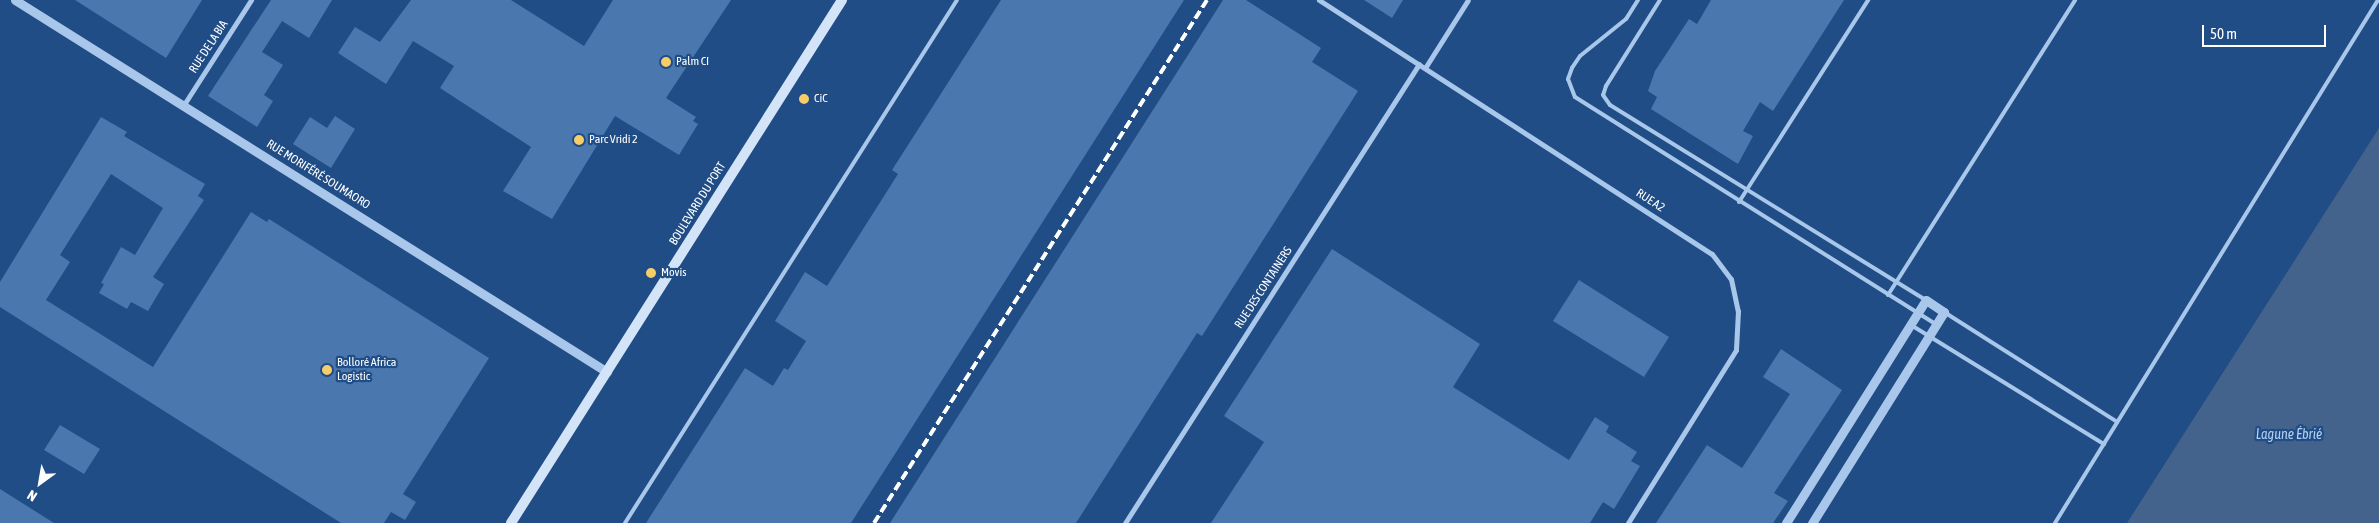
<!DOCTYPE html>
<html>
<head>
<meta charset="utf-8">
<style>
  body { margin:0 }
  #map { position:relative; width:2379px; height:523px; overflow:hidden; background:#204d86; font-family:"Asap Condensed",sans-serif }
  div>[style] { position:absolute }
  .water>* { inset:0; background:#43638c }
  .building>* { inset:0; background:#4977ae }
  .service>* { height:4px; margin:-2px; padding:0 2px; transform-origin:2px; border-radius:2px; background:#a9c7ea }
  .minor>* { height:5px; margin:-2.5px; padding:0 2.5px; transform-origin:2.5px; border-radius:2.5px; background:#a9c7ea }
  .tertiary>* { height:9px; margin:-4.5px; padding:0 4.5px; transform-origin:4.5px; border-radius:4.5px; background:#a9c7ea }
  .secondary>* { height:10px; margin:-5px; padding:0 5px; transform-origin:5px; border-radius:5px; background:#d4e4f8 }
  .rail>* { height:4px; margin-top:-2px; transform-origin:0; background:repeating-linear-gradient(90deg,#fff 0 9px,transparent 0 13px) }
  .dots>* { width:14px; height:14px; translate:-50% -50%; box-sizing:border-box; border:2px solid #204d86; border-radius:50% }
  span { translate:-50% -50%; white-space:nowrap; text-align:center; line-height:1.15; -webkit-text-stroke:4.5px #204d86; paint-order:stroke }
  .street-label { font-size:12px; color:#fff }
  .poi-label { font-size:12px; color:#fff }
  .left { translate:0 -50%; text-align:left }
  .water-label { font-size:14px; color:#b5d1f1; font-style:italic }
  .north { position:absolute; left:15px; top:458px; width:50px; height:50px; -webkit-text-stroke:4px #204d86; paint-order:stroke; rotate:212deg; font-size:14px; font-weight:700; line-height:20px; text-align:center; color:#fff }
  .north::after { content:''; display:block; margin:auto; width:18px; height:22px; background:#fff; clip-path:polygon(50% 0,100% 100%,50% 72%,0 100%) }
  .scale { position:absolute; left:2202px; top:25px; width:124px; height:22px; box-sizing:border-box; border:2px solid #fff; border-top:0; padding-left:6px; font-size:15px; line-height:18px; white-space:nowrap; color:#fff; -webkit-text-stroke:4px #204d86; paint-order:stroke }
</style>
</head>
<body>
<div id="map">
  <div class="water">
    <div style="clip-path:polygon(2379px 128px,2379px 523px,2127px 523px,2300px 252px)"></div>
  </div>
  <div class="building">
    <div style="clip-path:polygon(75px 0,202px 0,166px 58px)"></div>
    <div style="clip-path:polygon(271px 0,332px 0,309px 38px,282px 21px,262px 52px,283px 65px,264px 95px,273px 101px,257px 127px,208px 96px)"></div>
    <div style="clip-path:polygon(411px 0,511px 0,584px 46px,613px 0,731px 0,666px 98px,696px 117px,693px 121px,698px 124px,679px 155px,615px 116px,552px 219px,503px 191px,531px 147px,440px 88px,454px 66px,413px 41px,386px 84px,338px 53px,355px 27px,380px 42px)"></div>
    <div style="clip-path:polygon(1001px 0,1184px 0,851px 523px,646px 523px,745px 368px,773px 386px,784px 368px,788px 370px,806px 341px,775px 321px,805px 272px,827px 286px,898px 174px,892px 170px)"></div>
    <div style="clip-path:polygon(1223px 0,1246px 0,1321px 48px,1312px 62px,1358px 91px,1202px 336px,1197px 333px,1076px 523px,890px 523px)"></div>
    <div style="clip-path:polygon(1364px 0,1403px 0,1392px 18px)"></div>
    <div style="clip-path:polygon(1711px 0,1844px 0,1773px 111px,1760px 102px,1743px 131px,1753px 136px,1738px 164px,1651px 109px,1657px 97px,1648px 91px,1655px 71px,1689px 19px,1697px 24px)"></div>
    <div style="clip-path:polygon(335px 116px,355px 129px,331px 168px,293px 144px,310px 117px,327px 128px)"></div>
    <div style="clip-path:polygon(101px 117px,127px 132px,124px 136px,205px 184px,198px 196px,204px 200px,153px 277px,164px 284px,148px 311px,131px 302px,127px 309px,99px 293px,104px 284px,101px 283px,121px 247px,135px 255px,163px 208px,111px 174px,60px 255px,70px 262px,46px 300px,153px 367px,251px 212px,267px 222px,269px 219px,489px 358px,403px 494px,416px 502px,405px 520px,391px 512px,384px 523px,341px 523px,0 307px,0 282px)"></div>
    <div style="clip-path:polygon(1332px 249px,1480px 344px,1453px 387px,1569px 460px,1595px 417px,1609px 426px,1606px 432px,1637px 452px,1631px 461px,1640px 466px,1614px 509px,1603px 502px,1590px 523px,1211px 523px,1264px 442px,1224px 416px)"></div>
    <div style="clip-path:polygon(1579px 280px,1669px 337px,1644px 377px,1553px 321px)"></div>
    <div style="clip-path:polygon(1781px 349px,1842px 390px,1774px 493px,1788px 501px,1773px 523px,1656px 523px,1707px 445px,1742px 468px,1790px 394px,1763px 377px)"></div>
    <div style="clip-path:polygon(60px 425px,100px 449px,84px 474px,44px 450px)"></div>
    <div style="clip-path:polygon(0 489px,54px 523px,0 523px)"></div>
  </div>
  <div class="service">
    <div style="left:1638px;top:0;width:22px;rotate:122deg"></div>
    <div style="left:1626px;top:19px;width:59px;rotate:141.2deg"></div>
    <div style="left:1580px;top:56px;width:14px;rotate:124deg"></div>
    <div style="left:1572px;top:68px;width:12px;rotate:110deg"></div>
    <div style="left:1568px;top:79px;width:19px;rotate:69deg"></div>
    <div style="left:1575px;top:97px;width:426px;rotate:32.2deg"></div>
    <div style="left:1660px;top:0;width:102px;rotate:122.1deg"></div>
    <div style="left:1606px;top:86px;width:9px;rotate:108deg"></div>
    <div style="left:1603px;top:95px;width:12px;rotate:55deg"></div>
    <div style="left:1610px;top:105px;width:371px;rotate:31.7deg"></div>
    <div style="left:1739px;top:202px;width:240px;rotate:-57.4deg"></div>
    <div style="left:1888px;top:295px;width:349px;rotate:-57.6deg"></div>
    <div style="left:1944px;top:312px;width:205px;rotate:32.4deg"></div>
    <div style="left:1911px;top:325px;width:227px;rotate:31.7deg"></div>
    <div style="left:625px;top:523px;width:619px;rotate:-57.59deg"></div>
    <div style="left:2055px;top:523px;width:615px;rotate:-58.3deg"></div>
  </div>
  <div class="minor">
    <div style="left:1319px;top:0;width:468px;rotate:32.9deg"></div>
    <div style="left:1712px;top:254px;width:31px;rotate:53deg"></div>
    <div style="left:1731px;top:279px;width:33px;rotate:78deg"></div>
    <div style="left:1738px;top:311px;width:39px;rotate:93deg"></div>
    <div style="left:1736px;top:350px;width:204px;rotate:122deg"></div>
    <div style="left:1425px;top:68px;width:80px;rotate:-57.7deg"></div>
    <div style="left:183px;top:106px;width:126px;rotate:-57.3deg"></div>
    <div style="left:1125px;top:523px;width:545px;rotate:-57.36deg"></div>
  </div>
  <div class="tertiary">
    <div style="left:15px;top:0;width:699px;rotate:32.14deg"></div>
    <div style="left:1786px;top:523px;width:263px;rotate:-57.9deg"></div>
    <div style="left:1926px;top:300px;width:22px;rotate:34deg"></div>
    <div style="left:1944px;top:312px;width:249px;rotate:122deg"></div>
  </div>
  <div class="secondary">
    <div style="left:511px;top:523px;width:619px;rotate:-57.67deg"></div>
  </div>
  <div class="rail">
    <div style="left:874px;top:523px;width:620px;rotate:-57.51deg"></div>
  </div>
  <div class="dots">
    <div style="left:666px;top:62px;background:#f7cd6a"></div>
    <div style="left:804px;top:99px;background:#f7cd6a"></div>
    <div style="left:579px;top:140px;background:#f7cd6a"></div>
    <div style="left:651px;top:273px;background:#f7cd6a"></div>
    <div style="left:327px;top:370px;background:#f7cd6a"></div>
  </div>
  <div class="street-label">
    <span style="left:209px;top:47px;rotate:-57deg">RUE DE LA BIA</span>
    <span style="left:318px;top:175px;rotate:32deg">RUE MORIFÉRÉ SOUMAORO</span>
    <span style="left:1650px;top:201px;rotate:33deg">RUE A2</span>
    <span style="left:698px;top:204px;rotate:-58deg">BOULEVARD DU PORT</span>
    <span style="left:1264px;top:288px;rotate:-57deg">RUE DES CONTAINERS</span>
  </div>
  <div class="poi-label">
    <span class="left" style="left:676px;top:62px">Palm CI</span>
    <span class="left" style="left:814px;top:99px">CiC</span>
    <span class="left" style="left:589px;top:140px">Parc Vridi 2</span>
    <span class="left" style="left:661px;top:273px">Movis</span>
    <span class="left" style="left:337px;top:370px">Bolloré Africa<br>Logistic</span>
  </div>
  <div class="water-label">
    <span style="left:2289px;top:434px">Lagune Ébrié</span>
  </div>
  <div class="north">N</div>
  <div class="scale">50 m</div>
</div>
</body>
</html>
